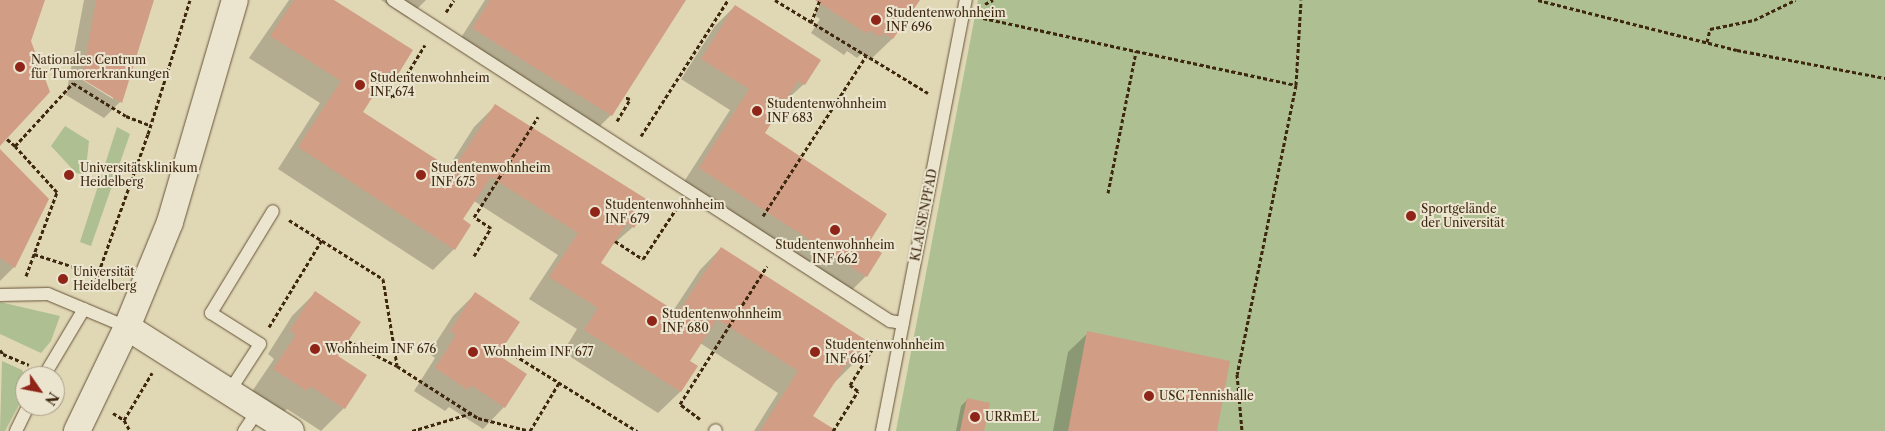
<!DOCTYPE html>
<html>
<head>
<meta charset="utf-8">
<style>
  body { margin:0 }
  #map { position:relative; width:1885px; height:431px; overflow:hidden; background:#e0d7b5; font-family:"Libre Caslon Text",serif }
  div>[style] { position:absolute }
  .green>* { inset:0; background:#aebf91 }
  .shadow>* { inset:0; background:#0003 }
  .building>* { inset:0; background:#d19d85 }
  .path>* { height:3px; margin-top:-1.5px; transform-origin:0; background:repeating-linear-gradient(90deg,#3e270f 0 4px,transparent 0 6.5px) }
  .roads { filter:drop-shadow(0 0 1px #665338) drop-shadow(0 0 1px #665338) }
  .lane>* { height:12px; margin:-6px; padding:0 6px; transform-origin:6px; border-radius:6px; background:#ebe5cf }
  .street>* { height:26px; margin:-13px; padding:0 13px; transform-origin:13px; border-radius:13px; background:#ebe5cf }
  .dots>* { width:14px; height:14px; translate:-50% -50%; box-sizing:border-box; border:2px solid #ebe5cf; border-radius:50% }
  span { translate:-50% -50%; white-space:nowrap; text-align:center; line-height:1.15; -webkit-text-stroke:4px #ebe5cf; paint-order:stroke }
  .poi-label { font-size:12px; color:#3e270f }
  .left { translate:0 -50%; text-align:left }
  .street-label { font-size:12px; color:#3e270f }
  .north { position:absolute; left:15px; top:366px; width:50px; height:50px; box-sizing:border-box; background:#ebe5cf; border:1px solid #a69982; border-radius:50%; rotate:123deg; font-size:14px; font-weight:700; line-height:20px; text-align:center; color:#3e270f }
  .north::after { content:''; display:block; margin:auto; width:18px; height:22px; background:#8f2418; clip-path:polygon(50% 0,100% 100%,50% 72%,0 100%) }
</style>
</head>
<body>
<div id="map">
  <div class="green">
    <div style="clip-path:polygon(978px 0,1885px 0,1885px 431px,896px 431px)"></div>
    <div style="clip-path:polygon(65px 126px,89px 141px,86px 169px,81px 174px,76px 173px,51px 146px)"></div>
    <div style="clip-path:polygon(117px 127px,130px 134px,91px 246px,80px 242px)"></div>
    <div style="clip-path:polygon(0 302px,60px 316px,51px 341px,41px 353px,0 334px)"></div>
    <div style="clip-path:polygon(2px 361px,22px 370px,25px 376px,22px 399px,5px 431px,0 431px)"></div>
  </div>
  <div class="shadow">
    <div style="clip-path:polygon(evenodd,84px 0,153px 0,120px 102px,104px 118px,66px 95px,84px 0,77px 74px,113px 96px,113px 99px,76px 76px,77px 74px)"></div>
    <div style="clip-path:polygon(289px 0,332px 0,396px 75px,373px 95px,362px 113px,448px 168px,474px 127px,495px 106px,633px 227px,610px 247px,599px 263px,673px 311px,700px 270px,721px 248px,852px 365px,831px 386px,812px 416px,825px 431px,754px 431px,778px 393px,700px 343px,688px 361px,696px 366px,680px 392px,658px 413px,563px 352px,577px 329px,529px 299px,558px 255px,474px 201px,462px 220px,454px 249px,433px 270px,278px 169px,320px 103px,249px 58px)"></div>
    <div style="clip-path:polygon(381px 0,426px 0,408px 18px)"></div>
    <div style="clip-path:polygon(485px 0,684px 0,611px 115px,594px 132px,457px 44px)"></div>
    <div style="clip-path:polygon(823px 0,919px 0,892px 39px,870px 60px,861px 54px,857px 58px,847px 51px,844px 55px,811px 33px,820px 19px,814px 15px)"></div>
    <div style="clip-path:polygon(735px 6px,819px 60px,804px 84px,782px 104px,763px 133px,867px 244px,866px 276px,846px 296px,680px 188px,730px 110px,681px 79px,715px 26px)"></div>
    <div style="clip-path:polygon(0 150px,14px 267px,0 281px)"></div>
    <div style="clip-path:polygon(315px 293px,337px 357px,365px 375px,344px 408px,321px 431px,287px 409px,283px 413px,251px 393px,274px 359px,268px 354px,292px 316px)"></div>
    <div style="clip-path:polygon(475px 294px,496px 355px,504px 407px,483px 429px,449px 407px,445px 411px,414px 391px,435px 358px,429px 353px,453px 316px)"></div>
    <div style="clip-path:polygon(1088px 333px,1216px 431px,1053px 431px,1068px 352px)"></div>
    <div style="clip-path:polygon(967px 400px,983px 431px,956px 431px,961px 406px)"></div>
  </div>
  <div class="building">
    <div style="clip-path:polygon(0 0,45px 0,31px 41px,50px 92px,0 146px)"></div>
    <div style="clip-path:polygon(96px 0,154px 0,122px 103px,82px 79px)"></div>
    <div style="clip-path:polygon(294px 0,334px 0,413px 50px,397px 76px,389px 71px,363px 112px,453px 170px,495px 104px,651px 202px,634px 228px,627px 223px,601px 263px,678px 313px,721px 247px,869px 342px,853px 365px,848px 362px,813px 416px,837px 431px,760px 431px,798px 371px,717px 319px,690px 361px,698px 366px,681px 392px,584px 330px,598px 308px,549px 277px,578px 233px,491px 177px,463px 219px,471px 225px,455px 250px,298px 147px,341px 81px,270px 36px)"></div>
    <div style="clip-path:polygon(490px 0,686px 0,612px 116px,472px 28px)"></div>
    <div style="clip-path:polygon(815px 0,920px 0,893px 39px,883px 33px,880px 37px,869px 30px,867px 34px)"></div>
    <div style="clip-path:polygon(735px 5px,821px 60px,805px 85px,798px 81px,765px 133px,887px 214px,868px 244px,882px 253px,867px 277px,699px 168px,749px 89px,701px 59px)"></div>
    <div style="clip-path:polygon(0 149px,49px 199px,15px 268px,0 258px)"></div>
    <div style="clip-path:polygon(315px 291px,361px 322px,338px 356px,367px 375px,345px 409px,310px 386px,307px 391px,273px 369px,296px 335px,290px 330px)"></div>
    <div style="clip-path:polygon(475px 292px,520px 322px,498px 355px,527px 374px,505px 408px,471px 385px,468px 390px,435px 368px,456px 335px,450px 331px)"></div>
    <div style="clip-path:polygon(1087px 331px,1230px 361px,1217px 431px,1068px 431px)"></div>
    <div style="clip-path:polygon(967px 398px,990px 403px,984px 431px,960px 431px)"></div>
  </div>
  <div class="path">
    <div style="left:775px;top:0;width:179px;rotate:31.3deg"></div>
    <div style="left:1538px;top:0;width:205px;rotate:14.1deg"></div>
    <div style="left:1737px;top:50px;width:151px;rotate:10.7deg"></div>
    <div style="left:985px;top:4px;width:9px;rotate:-27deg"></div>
    <div style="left:446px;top:12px;width:14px;rotate:-56deg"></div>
    <div style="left:983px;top:18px;width:157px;rotate:12.2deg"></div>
    <div style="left:811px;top:23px;width:25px;rotate:-69deg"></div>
    <div style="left:1707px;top:42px;width:13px;rotate:-77deg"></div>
    <div style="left:1710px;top:29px;width:45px;rotate:-11.6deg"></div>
    <div style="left:1754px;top:20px;width:46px;rotate:-26deg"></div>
    <div style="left:1296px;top:85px;width:85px;rotate:-86.6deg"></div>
    <div style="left:378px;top:88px;width:17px;rotate:31deg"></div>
    <div style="left:393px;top:97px;width:61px;rotate:-58.4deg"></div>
    <div style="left:617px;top:121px;width:26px;rotate:-59deg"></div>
    <div style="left:630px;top:99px;width:6px;rotate:-162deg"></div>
    <div style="left:641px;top:136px;width:161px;rotate:-57.4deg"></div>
    <div style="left:7px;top:139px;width:11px;rotate:41deg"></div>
    <div style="left:1108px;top:193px;width:145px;rotate:-78.8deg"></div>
    <div style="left:1136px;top:51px;width:164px;rotate:12deg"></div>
    <div style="left:1296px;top:85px;width:295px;rotate:101.5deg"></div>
    <div style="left:1237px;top:374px;width:57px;rotate:85deg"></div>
    <div style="left:763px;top:216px;width:190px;rotate:-57.2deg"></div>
    <div style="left:289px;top:220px;width:111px;rotate:32.1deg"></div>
    <div style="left:383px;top:279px;width:87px;rotate:80.8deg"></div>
    <div style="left:615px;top:241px;width:33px;rotate:33deg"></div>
    <div style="left:643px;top:259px;width:64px;rotate:-56.6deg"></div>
    <div style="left:34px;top:254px;width:68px;rotate:17.9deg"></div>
    <div style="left:474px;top:256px;width:33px;rotate:-59deg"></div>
    <div style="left:491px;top:228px;width:20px;rotate:-147deg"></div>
    <div style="left:474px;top:217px;width:119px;rotate:-57.4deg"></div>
    <div style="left:26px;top:276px;width:90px;rotate:-69.7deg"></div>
    <div style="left:57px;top:192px;width:62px;rotate:-132.4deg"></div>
    <div style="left:15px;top:146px;width:86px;rotate:-47.4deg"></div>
    <div style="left:73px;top:83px;width:62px;rotate:31.9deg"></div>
    <div style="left:126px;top:116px;width:26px;rotate:21deg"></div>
    <div style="left:92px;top:291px;width:167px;rotate:-70.4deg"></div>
    <div style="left:148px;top:134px;width:140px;rotate:-72.6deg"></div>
    <div style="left:269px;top:327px;width:102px;rotate:-58.7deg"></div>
    <div style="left:348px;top:341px;width:55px;rotate:27deg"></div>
    <div style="left:397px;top:366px;width:96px;rotate:32.7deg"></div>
    <div style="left:478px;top:418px;width:54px;rotate:14deg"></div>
    <div style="left:530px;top:431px;width:56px;rotate:-58.9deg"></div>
    <div style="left:503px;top:348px;width:158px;rotate:31.8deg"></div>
    <div style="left:0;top:350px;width:5px;rotate:53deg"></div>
    <div style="left:3px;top:354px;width:28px;rotate:23deg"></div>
    <div style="left:113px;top:413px;width:13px;rotate:32deg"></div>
    <div style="left:124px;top:420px;width:13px;rotate:61deg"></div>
    <div style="left:700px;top:419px;width:25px;rotate:-143deg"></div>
    <div style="left:680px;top:404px;width:163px;rotate:-57.8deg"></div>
    <div style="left:124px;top:420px;width:55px;rotate:-59.2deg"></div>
    <div style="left:412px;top:431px;width:63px;rotate:-16.7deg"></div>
    <div style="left:833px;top:431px;width:47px;rotate:-58deg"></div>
    <div style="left:858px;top:391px;width:10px;rotate:-143deg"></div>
    <div style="left:850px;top:385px;width:53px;rotate:-58.1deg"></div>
  </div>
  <div class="roads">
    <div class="lane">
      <div style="left:393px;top:0;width:592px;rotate:32.86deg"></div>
      <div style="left:890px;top:321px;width:13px;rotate:9deg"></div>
      <div style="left:0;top:295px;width:48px;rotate:-1.2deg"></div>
      <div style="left:48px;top:294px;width:86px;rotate:22.7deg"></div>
      <div style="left:44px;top:376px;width:78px;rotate:-59.2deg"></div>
      <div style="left:229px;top:392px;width:57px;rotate:-57.1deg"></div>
      <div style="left:260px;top:344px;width:58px;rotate:-147.7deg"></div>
      <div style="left:211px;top:313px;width:119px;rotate:-58.7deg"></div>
      <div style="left:16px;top:431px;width:28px;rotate:-64deg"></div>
      <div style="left:244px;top:431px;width:25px;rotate:-56deg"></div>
      <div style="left:715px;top:431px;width:1px;rotate:-45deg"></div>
      <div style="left:882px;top:431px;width:439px;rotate:-79deg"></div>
    </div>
    <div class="street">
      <div style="left:127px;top:327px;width:194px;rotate:32.4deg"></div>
      <div style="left:77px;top:431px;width:115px;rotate:-64.3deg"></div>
      <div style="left:127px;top:327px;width:113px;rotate:-67.7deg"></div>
      <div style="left:170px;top:222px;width:231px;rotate:-73.7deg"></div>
    </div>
  </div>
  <div class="dots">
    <div style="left:876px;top:20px;background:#8f2418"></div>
    <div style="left:20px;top:67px;background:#8f2418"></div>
    <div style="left:360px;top:85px;background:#8f2418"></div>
    <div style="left:757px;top:111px;background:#8f2418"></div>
    <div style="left:69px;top:175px;background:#8f2418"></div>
    <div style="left:421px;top:175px;background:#8f2418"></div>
    <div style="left:595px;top:212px;background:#8f2418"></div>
    <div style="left:1411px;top:216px;background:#8f2418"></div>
    <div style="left:835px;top:230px;background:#8f2418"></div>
    <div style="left:63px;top:279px;background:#8f2418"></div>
    <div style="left:652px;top:321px;background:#8f2418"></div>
    <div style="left:315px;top:349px;background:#8f2418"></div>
    <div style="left:473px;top:352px;background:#8f2418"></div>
    <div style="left:815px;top:352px;background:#8f2418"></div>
    <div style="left:1149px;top:396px;background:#8f2418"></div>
    <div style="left:975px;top:417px;background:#8f2418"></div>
  </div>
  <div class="poi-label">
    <span class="left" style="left:886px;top:20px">Studentenwohnheim<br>INF 696</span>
    <span class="left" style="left:31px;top:67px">Nationales Centrum<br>für Tumorerkrankungen</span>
    <span class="left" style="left:370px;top:85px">Studentenwohnheim<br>INF 674</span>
    <span class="left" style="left:767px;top:111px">Studentenwohnheim<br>INF 683</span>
    <span class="left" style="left:80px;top:175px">Universitätsklinikum<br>Heidelberg</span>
    <span class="left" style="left:431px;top:175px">Studentenwohnheim<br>INF 675</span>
    <span class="left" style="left:605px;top:212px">Studentenwohnheim<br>INF 679</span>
    <span class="left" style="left:1421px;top:216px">Sportgelände<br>der Universität</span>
    <span style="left:835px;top:252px">Studentenwohnheim<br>INF 662</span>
    <span class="left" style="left:73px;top:279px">Universität<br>Heidelberg</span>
    <span class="left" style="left:662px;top:321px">Studentenwohnheim<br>INF 680</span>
    <span class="left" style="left:825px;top:352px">Studentenwohnheim<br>INF 661</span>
    <span class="left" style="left:325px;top:349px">Wohnheim INF 676</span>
    <span class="left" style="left:483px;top:352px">Wohnheim INF 677</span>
    <span class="left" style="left:1159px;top:396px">USC Tennishalle</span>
    <span class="left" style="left:985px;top:417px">URRmEL</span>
  </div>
  <div class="street-label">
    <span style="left:924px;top:215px;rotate:-79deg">KLAUSENPFAD</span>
  </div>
  <div class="north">N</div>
</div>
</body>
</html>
